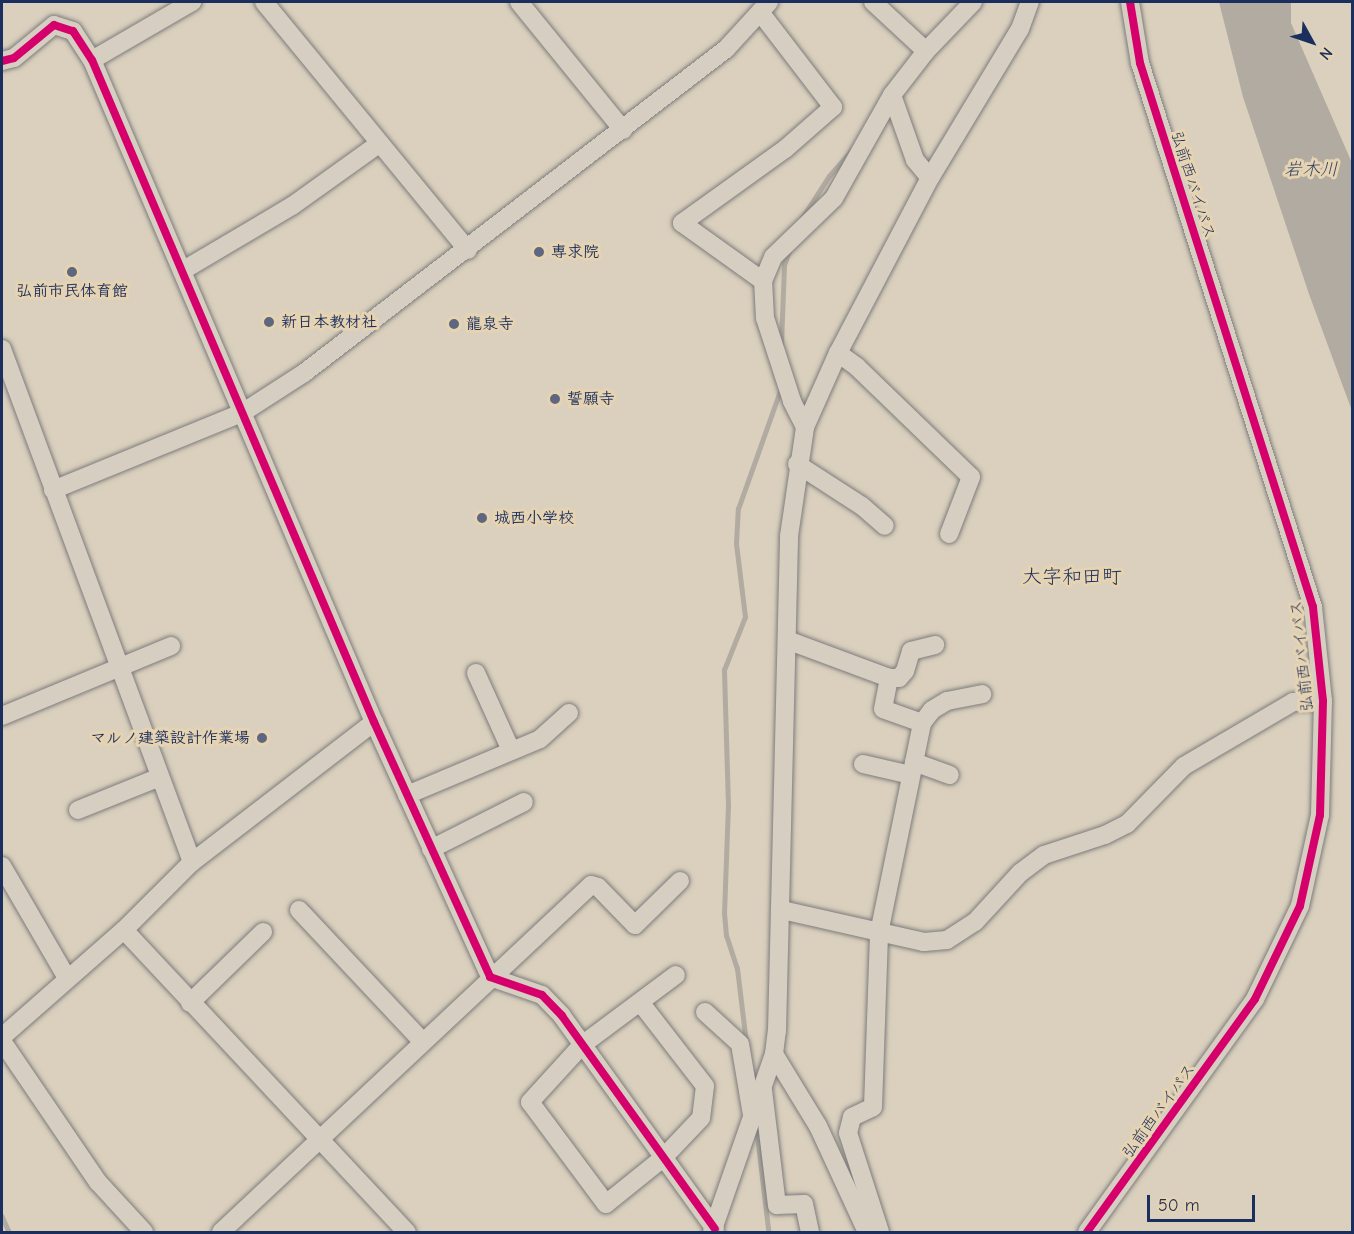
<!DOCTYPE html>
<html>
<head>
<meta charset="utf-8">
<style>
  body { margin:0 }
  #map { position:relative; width:1354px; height:1234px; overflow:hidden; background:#dad0bd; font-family:"Comic Neue","Klee One",sans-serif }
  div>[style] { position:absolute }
  .water>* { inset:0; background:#b1aba1 }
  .stream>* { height:4.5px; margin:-2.25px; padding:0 2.25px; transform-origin:2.25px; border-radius:2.25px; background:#b1aba1 }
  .roads { filter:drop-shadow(0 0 2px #7d7c7d) drop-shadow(0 0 2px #7d7c7d) }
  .minor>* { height:18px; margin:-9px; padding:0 9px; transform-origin:9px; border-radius:9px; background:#d6cec1 }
  .cycleway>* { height:8px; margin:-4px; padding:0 4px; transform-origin:4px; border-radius:4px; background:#d6006c }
  .dots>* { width:16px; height:16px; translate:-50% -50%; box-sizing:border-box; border:3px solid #e6d3b1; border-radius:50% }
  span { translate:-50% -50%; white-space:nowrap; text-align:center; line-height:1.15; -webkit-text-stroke:6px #e6d3b1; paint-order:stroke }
  .street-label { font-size:16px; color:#1b2f5e }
  .poi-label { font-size:16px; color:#1b2f5e; font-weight:700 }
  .left { translate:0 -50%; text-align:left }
  .right { translate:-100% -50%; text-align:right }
  .water-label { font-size:18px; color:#2f3f66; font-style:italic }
  .quarter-label { font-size:20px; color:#1b2f5e }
  .frame { position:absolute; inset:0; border:3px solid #1b2f5e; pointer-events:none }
  .north { position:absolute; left:1282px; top:12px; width:60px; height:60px; -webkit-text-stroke:4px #e6d3b1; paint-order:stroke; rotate:130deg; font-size:16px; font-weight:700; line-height:24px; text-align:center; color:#1b2f5e }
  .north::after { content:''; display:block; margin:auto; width:21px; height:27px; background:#1b2f5e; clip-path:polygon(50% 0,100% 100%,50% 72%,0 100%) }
  .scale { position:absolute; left:1147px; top:1195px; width:108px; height:27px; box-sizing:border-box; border:3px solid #1b2f5e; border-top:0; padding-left:8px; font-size:18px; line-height:21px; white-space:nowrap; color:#1b2f5e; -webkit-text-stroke:4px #e6d3b1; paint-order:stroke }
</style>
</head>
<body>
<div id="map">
  <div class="water">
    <div style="clip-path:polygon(1219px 2px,1291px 2px,1291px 23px,1352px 163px,1352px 411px,1309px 294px,1243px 97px)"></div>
  </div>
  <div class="stream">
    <div style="left:802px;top:218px;width:50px;rotate:-57.3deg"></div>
    <div style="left:829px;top:176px;width:35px;rotate:-49deg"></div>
    <div style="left:781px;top:344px;width:79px;rotate:-87.8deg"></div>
    <div style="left:784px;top:265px;width:15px;rotate:-70deg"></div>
    <div style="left:746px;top:1043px;width:75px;rotate:-96.9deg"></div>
    <div style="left:737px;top:969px;width:35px;rotate:-108deg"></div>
    <div style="left:726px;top:936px;width:22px;rotate:-95deg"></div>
    <div style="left:724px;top:914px;width:108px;rotate:-87.9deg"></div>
    <div style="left:728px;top:806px;width:136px;rotate:-91.7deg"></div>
    <div style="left:724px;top:670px;width:57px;rotate:-68.4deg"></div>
    <div style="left:745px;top:617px;width:74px;rotate:-97deg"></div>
    <div style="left:736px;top:544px;width:35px;rotate:-87deg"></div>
    <div style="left:738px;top:509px;width:128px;rotate:-70.4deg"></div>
    <div style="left:757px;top:1132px;width:101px;rotate:83.2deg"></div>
    <div style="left:2px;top:1216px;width:17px;rotate:66deg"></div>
  </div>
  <div class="roads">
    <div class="minor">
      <div style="left:264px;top:2px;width:321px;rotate:50.6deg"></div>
      <div style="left:519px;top:2px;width:165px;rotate:50.9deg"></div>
      <div style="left:873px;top:2px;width:72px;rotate:42.8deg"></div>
      <div style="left:760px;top:12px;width:120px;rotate:52.5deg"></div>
      <div style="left:833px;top:107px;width:64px;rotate:138.8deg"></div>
      <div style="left:785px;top:149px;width:127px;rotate:144.3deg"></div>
      <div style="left:682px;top:223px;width:100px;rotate:35.6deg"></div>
      <div style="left:92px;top:60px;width:116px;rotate:-30.1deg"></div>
      <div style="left:2px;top:61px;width:12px;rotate:-14deg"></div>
      <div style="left:14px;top:58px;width:52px;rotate:-39.5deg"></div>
      <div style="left:54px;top:25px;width:20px;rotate:18deg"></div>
      <div style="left:73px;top:31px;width:35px;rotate:57deg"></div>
      <div style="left:92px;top:60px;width:720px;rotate:66.93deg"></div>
      <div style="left:374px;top:722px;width:280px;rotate:65.5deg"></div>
      <div style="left:490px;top:977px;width:55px;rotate:19.1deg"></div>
      <div style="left:542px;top:995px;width:29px;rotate:46deg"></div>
      <div style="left:562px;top:1016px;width:262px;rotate:54.3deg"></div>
      <div style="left:892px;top:95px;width:69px;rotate:70.5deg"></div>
      <div style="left:915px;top:160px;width:23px;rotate:50deg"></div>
      <div style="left:182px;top:271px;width:128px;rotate:-30.6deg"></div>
      <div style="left:292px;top:206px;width:108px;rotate:-35.6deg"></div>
      <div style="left:2px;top:349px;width:547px;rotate:69.68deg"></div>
      <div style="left:838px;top:353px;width:24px;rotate:36deg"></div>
      <div style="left:857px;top:367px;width:158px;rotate:44deg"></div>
      <div style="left:971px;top:477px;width:61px;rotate:111.1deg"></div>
      <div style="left:805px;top:427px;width:29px;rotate:-117deg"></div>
      <div style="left:792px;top:401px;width:87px;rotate:-108deg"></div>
      <div style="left:765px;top:318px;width:37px;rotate:-93deg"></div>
      <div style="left:763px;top:281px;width:26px;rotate:-67deg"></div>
      <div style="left:773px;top:257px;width:85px;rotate:-44deg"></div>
      <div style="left:834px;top:198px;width:118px;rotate:-60.6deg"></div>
      <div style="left:892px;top:95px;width:56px;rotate:-52.3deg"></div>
      <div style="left:926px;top:51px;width:68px;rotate:-46.2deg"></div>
      <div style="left:797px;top:464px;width:77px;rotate:32.9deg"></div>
      <div style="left:862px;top:506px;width:30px;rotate:41deg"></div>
      <div style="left:53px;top:490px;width:204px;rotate:-22.2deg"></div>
      <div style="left:242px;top:413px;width:74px;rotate:-32.8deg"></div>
      <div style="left:304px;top:373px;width:532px;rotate:-37.52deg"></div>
      <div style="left:726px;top:49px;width:64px;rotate:-47.5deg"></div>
      <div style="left:787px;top:640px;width:109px;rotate:20.4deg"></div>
      <div style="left:889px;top:678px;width:10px"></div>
      <div style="left:899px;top:678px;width:9px;rotate:-49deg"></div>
      <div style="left:905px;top:671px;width:21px;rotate:-73deg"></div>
      <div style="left:911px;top:651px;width:25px;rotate:-14deg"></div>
      <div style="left:476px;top:673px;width:82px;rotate:65.6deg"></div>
      <div style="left:2px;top:716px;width:183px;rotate:-22.5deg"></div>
      <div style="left:374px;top:722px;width:230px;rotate:142.4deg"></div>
      <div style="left:192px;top:862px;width:96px;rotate:135deg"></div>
      <div style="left:124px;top:930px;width:414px;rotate:46.9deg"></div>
      <div style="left:922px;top:723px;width:16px;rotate:-52deg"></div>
      <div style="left:932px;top:710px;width:17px;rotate:-31deg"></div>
      <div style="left:947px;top:701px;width:36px;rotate:-11deg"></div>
      <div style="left:914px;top:762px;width:38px;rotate:20deg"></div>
      <div style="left:863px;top:764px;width:49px;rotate:12.9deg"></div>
      <div style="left:407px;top:795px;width:144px;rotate:-22.8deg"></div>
      <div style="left:540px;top:739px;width:39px;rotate:-42deg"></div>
      <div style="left:78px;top:810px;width:88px;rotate:-21.9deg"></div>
      <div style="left:431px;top:849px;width:104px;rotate:-26.8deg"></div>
      <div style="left:2px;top:866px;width:129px;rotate:59.9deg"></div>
      <div style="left:299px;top:910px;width:180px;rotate:46.8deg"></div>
      <div style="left:782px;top:910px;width:146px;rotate:12.7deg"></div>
      <div style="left:924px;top:942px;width:23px;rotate:-5deg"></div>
      <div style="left:947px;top:940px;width:33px;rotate:-33deg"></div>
      <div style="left:975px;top:922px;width:67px;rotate:-47.4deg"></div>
      <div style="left:1020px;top:873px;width:30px;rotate:-37deg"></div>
      <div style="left:1044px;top:855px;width:64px;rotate:-18.2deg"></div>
      <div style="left:1105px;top:835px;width:25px;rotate:-27deg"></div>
      <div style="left:1127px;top:824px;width:81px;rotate:-45.5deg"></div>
      <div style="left:1184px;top:766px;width:126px;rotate:-30.4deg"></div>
      <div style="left:1293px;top:702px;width:30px;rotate:-2deg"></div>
      <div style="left:640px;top:1002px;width:106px;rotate:52.3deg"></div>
      <div style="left:705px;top:1086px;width:32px;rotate:97deg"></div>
      <div style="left:701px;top:1118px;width:55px;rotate:133.5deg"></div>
      <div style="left:663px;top:1158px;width:73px;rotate:141.1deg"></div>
      <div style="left:606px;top:1204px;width:127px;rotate:-126.7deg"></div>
      <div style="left:530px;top:1102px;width:77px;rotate:-47.6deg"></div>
      <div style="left:582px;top:1045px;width:117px;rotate:-36.7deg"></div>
      <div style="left:190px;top:1003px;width:102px;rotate:-44.2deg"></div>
      <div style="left:705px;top:1012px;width:47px;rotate:42.4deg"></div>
      <div style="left:740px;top:1044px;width:72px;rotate:80.4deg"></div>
      <div style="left:2px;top:1037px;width:162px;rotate:-41.3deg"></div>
      <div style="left:2px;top:1041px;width:171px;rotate:55.8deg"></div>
      <div style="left:98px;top:1182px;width:68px;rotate:47.4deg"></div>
      <div style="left:774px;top:1054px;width:84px;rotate:58.6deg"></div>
      <div style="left:818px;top:1126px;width:117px;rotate:65.2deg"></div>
      <div style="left:763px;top:1090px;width:116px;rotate:83.1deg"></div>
      <div style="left:777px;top:1205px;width:27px;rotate:-2deg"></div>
      <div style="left:804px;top:1204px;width:29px;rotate:78deg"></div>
      <div style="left:221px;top:1232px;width:507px;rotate:-43.16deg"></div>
      <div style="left:591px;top:885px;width:7px;rotate:16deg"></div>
      <div style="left:598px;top:887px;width:53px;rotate:45.8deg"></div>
      <div style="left:635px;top:925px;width:63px;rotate:-44.4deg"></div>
      <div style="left:712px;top:1232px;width:188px;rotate:-70.8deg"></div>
      <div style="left:774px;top:1054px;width:23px;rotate:-83deg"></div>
      <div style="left:777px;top:1031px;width:495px;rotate:-88.6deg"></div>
      <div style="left:789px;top:536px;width:110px;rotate:-81.6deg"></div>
      <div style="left:805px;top:427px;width:81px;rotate:-66deg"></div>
      <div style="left:838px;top:353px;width:198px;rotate:-62.3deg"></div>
      <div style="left:930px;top:178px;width:174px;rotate:-58.9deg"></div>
      <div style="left:1020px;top:29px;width:29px;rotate:-70deg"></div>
      <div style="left:880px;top:1232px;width:104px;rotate:-107.9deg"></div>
      <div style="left:848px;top:1133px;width:16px;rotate:-76deg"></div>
      <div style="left:852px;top:1117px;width:23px;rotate:-25deg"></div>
      <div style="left:873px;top:1107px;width:174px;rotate:-88deg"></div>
      <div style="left:879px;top:933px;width:214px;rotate:-78.4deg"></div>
      <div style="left:922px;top:723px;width:41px;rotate:-160.3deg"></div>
      <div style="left:883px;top:709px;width:32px;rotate:-79deg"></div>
      <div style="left:1087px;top:1232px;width:287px;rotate:-54.2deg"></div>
      <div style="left:1255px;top:999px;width:103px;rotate:-64.2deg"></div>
      <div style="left:1300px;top:906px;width:93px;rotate:-77.6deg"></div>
      <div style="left:1320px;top:815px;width:114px;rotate:-88.5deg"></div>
      <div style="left:1323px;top:701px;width:95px;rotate:-96.1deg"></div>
      <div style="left:1313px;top:607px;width:571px;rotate:-107.64deg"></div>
      <div style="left:1140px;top:63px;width:62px;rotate:-99.3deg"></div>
    </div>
  </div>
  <div class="cycleway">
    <div style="left:2px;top:61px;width:12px;rotate:-14deg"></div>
    <div style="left:14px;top:58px;width:52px;rotate:-39.5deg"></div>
    <div style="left:54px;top:25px;width:20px;rotate:18deg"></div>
    <div style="left:73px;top:31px;width:35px;rotate:57deg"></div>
    <div style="left:92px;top:60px;width:720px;rotate:66.93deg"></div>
    <div style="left:374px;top:722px;width:280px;rotate:65.5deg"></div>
    <div style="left:490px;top:977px;width:55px;rotate:19.1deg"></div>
    <div style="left:542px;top:995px;width:29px;rotate:46deg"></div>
    <div style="left:562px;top:1016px;width:262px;rotate:54.3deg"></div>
    <div style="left:1087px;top:1232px;width:287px;rotate:-54.2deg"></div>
    <div style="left:1255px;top:999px;width:103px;rotate:-64.2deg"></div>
    <div style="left:1300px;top:906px;width:93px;rotate:-77.6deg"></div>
    <div style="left:1320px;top:815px;width:114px;rotate:-88.5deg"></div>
    <div style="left:1323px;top:701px;width:95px;rotate:-96.1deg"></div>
    <div style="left:1313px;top:607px;width:571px;rotate:-107.64deg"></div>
    <div style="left:1140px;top:63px;width:62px;rotate:-99.3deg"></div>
  </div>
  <div class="dots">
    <div style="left:539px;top:252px;background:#5e677f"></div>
    <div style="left:72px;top:272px;background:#5e677f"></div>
    <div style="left:269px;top:322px;background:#5e677f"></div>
    <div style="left:454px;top:324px;background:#5e677f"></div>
    <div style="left:555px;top:399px;background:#5e677f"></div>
    <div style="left:482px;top:518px;background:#5e677f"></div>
    <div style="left:262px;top:738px;background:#5e677f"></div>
  </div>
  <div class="street-label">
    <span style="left:1193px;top:185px;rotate:72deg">弘前西バイパス</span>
    <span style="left:1302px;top:656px;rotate:-96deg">弘前西バイパス</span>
    <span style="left:1159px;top:1111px;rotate:-54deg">弘前西バイパス</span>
  </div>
  <div class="poi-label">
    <span class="left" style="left:551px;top:252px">専求院</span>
    <span style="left:72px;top:291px">弘前市民体育館</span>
    <span class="left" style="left:281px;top:322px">新日本教材社</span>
    <span class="left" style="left:466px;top:324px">龍泉寺</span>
    <span class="left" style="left:567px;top:399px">誓願寺</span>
    <span class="left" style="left:494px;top:518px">城西小学校</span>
    <span class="right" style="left:250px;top:738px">マルノ建築設計作業場</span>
  </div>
  <div class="water-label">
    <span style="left:1311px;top:170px">岩木川</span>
  </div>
  <div class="quarter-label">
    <span style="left:1072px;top:576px">大字和田町</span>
  </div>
  <div class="frame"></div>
  <div class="north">N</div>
  <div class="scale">50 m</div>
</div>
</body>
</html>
